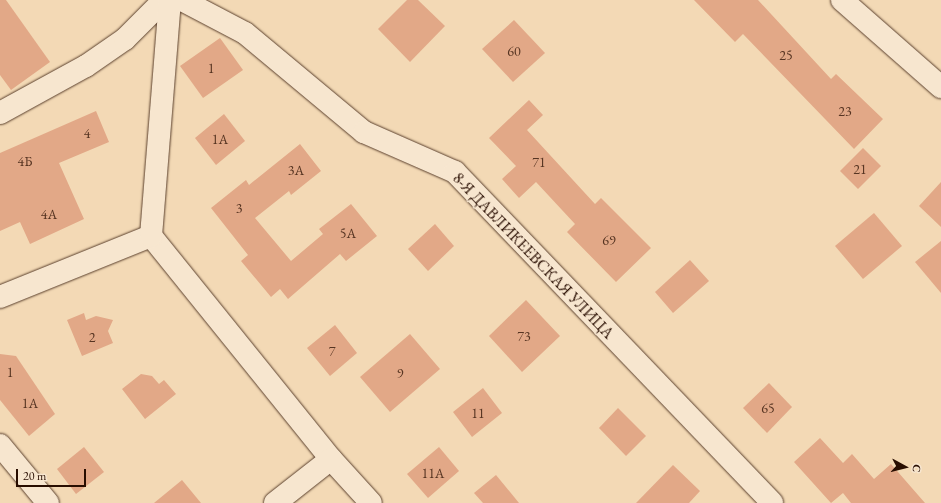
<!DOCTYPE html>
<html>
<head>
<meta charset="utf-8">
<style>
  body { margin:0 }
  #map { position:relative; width:941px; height:503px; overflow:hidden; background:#f3d9b5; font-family:"EB Garamond",serif }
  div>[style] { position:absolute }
  .building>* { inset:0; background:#e2a887 }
  .roads { filter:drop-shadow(0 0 1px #5b402d) drop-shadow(0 0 1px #5b402d) }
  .minor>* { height:22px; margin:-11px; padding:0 11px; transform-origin:11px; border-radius:11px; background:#f7e6cf }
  span { translate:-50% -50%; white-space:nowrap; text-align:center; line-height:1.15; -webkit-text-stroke:3px #f7e6cf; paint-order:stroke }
  .number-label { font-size:14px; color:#563422 }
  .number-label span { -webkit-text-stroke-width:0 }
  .street-label { font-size:16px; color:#280d00 }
  .north { position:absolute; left:885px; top:447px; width:40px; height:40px; -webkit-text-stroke:3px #f7e6cf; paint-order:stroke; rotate:97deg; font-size:11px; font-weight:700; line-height:16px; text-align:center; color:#280d00 }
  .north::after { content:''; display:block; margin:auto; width:14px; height:18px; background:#280d00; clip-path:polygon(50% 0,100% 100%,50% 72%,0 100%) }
  .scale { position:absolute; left:16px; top:469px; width:70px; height:18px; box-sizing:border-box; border:2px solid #280d00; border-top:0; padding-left:5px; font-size:12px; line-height:14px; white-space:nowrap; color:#280d00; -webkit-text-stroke:3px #f7e6cf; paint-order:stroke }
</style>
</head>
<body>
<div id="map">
  <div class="building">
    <div style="clip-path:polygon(0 0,6px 0,50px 62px,11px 90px,0 75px)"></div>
    <div style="clip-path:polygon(407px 0,418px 0,445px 26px,410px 62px,378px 29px)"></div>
    <div style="clip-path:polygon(694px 0,758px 0,831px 79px,836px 74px,883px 119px,854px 149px,743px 34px,735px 42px)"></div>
    <div style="clip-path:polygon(514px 20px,545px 53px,513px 82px,482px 49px)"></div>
    <div style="clip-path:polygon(220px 38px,243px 70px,203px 98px,180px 66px)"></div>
    <div style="clip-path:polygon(529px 100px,543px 115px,527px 130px,595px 204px,601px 198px,651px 248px,616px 282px,567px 232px,575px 224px,536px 182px,519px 198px,502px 179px,516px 166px,489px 138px)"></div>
    <div style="clip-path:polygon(96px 111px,109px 142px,59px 163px,84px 219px,30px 244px,20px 222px,0 231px,0 153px)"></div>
    <div style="clip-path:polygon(224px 114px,245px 141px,216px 165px,195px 138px)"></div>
    <div style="clip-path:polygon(300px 144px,321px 171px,291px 195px,289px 191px,255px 218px,291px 261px,323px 234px,319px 229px,351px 204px,377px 236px,346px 261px,340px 254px,288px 299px,280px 289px,271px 297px,241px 261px,248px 255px,211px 208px,246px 180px,249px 185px)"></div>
    <div style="clip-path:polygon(863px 148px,881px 166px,858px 189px,840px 171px)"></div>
    <div style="clip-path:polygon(941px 182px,941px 227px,919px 206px)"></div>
    <div style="clip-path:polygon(874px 213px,902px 246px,863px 279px,835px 246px)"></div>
    <div style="clip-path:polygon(435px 224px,454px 246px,428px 271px,408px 249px)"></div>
    <div style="clip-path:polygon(941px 241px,941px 293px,915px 262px)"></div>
    <div style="clip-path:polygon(690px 260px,709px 281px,673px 313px,655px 292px)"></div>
    <div style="clip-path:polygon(526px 300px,560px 336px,522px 372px,489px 336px)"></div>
    <div style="clip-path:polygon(84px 313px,86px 320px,96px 316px,113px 320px,108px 331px,113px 343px,82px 356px,67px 320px)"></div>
    <div style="clip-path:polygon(335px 325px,357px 353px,330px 376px,307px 348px)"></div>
    <div style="clip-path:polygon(410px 334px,440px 369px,390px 412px,360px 377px)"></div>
    <div style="clip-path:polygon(0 354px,16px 356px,55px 414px,29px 436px,0 400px)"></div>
    <div style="clip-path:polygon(141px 374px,152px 376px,159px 384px,164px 380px,176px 394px,145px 419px,122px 389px)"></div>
    <div style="clip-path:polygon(769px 383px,792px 407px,767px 433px,743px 408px)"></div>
    <div style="clip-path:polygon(483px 388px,502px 413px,472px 437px,453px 412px)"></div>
    <div style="clip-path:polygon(618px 408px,646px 436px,626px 456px,599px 428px)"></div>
    <div style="clip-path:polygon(820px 438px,843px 463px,852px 454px,874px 479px,891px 464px,925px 503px,851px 503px,843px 493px,831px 503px,794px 462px)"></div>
    <div style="clip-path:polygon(84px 447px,104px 472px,76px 494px,57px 469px)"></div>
    <div style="clip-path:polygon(439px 447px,459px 471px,428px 498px,407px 474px)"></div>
    <div style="clip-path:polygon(673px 465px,700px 491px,689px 503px,636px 503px)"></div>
    <div style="clip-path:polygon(496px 475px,519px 503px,483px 503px,474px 493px)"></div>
    <div style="clip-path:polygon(182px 480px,201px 503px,154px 503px)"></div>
  </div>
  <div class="roads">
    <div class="minor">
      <div style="left:182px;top:0;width:71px;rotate:27.6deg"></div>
      <div style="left:245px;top:33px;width:155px;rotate:39.8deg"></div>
      <div style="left:364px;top:132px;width:99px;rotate:23.7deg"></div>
      <div style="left:455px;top:172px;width:458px;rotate:46.2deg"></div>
      <div style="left:842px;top:0;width:132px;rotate:41.3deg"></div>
      <div style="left:0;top:113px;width:98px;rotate:-28.7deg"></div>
      <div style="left:86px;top:66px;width:47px;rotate:-34.7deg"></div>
      <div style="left:125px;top:39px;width:55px;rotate:-45deg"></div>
      <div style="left:151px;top:236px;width:287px;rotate:51.1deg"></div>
      <div style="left:331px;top:459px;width:59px;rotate:47.7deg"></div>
      <div style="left:0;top:297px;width:163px;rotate:-22deg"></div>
      <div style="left:151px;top:236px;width:237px;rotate:-85.4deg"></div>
      <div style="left:0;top:445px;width:75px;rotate:50.4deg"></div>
      <div style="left:275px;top:503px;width:71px;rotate:-38.2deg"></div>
    </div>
  </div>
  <div class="number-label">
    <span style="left:514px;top:51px">60</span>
    <span style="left:786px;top:55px">25</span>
    <span style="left:211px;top:68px">1</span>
    <span style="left:845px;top:111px">23</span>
    <span style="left:87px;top:133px">4</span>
    <span style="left:220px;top:139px">1А</span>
    <span style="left:25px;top:161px">4Б</span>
    <span style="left:539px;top:162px">71</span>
    <span style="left:860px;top:169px">21</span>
    <span style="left:296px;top:170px">3А</span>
    <span style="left:239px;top:208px">3</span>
    <span style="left:49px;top:214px">4А</span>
    <span style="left:348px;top:233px">5А</span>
    <span style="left:609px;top:240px">69</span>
    <span style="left:524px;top:336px">73</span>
    <span style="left:92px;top:337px">2</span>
    <span style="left:332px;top:351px">7</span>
    <span style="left:10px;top:372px">1</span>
    <span style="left:400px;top:373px">9</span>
    <span style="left:30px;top:403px">1А</span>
    <span style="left:768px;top:408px">65</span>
    <span style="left:478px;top:413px">11</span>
    <span style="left:433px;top:473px">11А</span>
  </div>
  <div class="street-label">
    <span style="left:533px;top:256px;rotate:46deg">8-Я ДАВЛИКЕЕВСКАЯ УЛИЦА</span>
  </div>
  <div class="north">С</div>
  <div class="scale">20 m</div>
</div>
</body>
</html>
